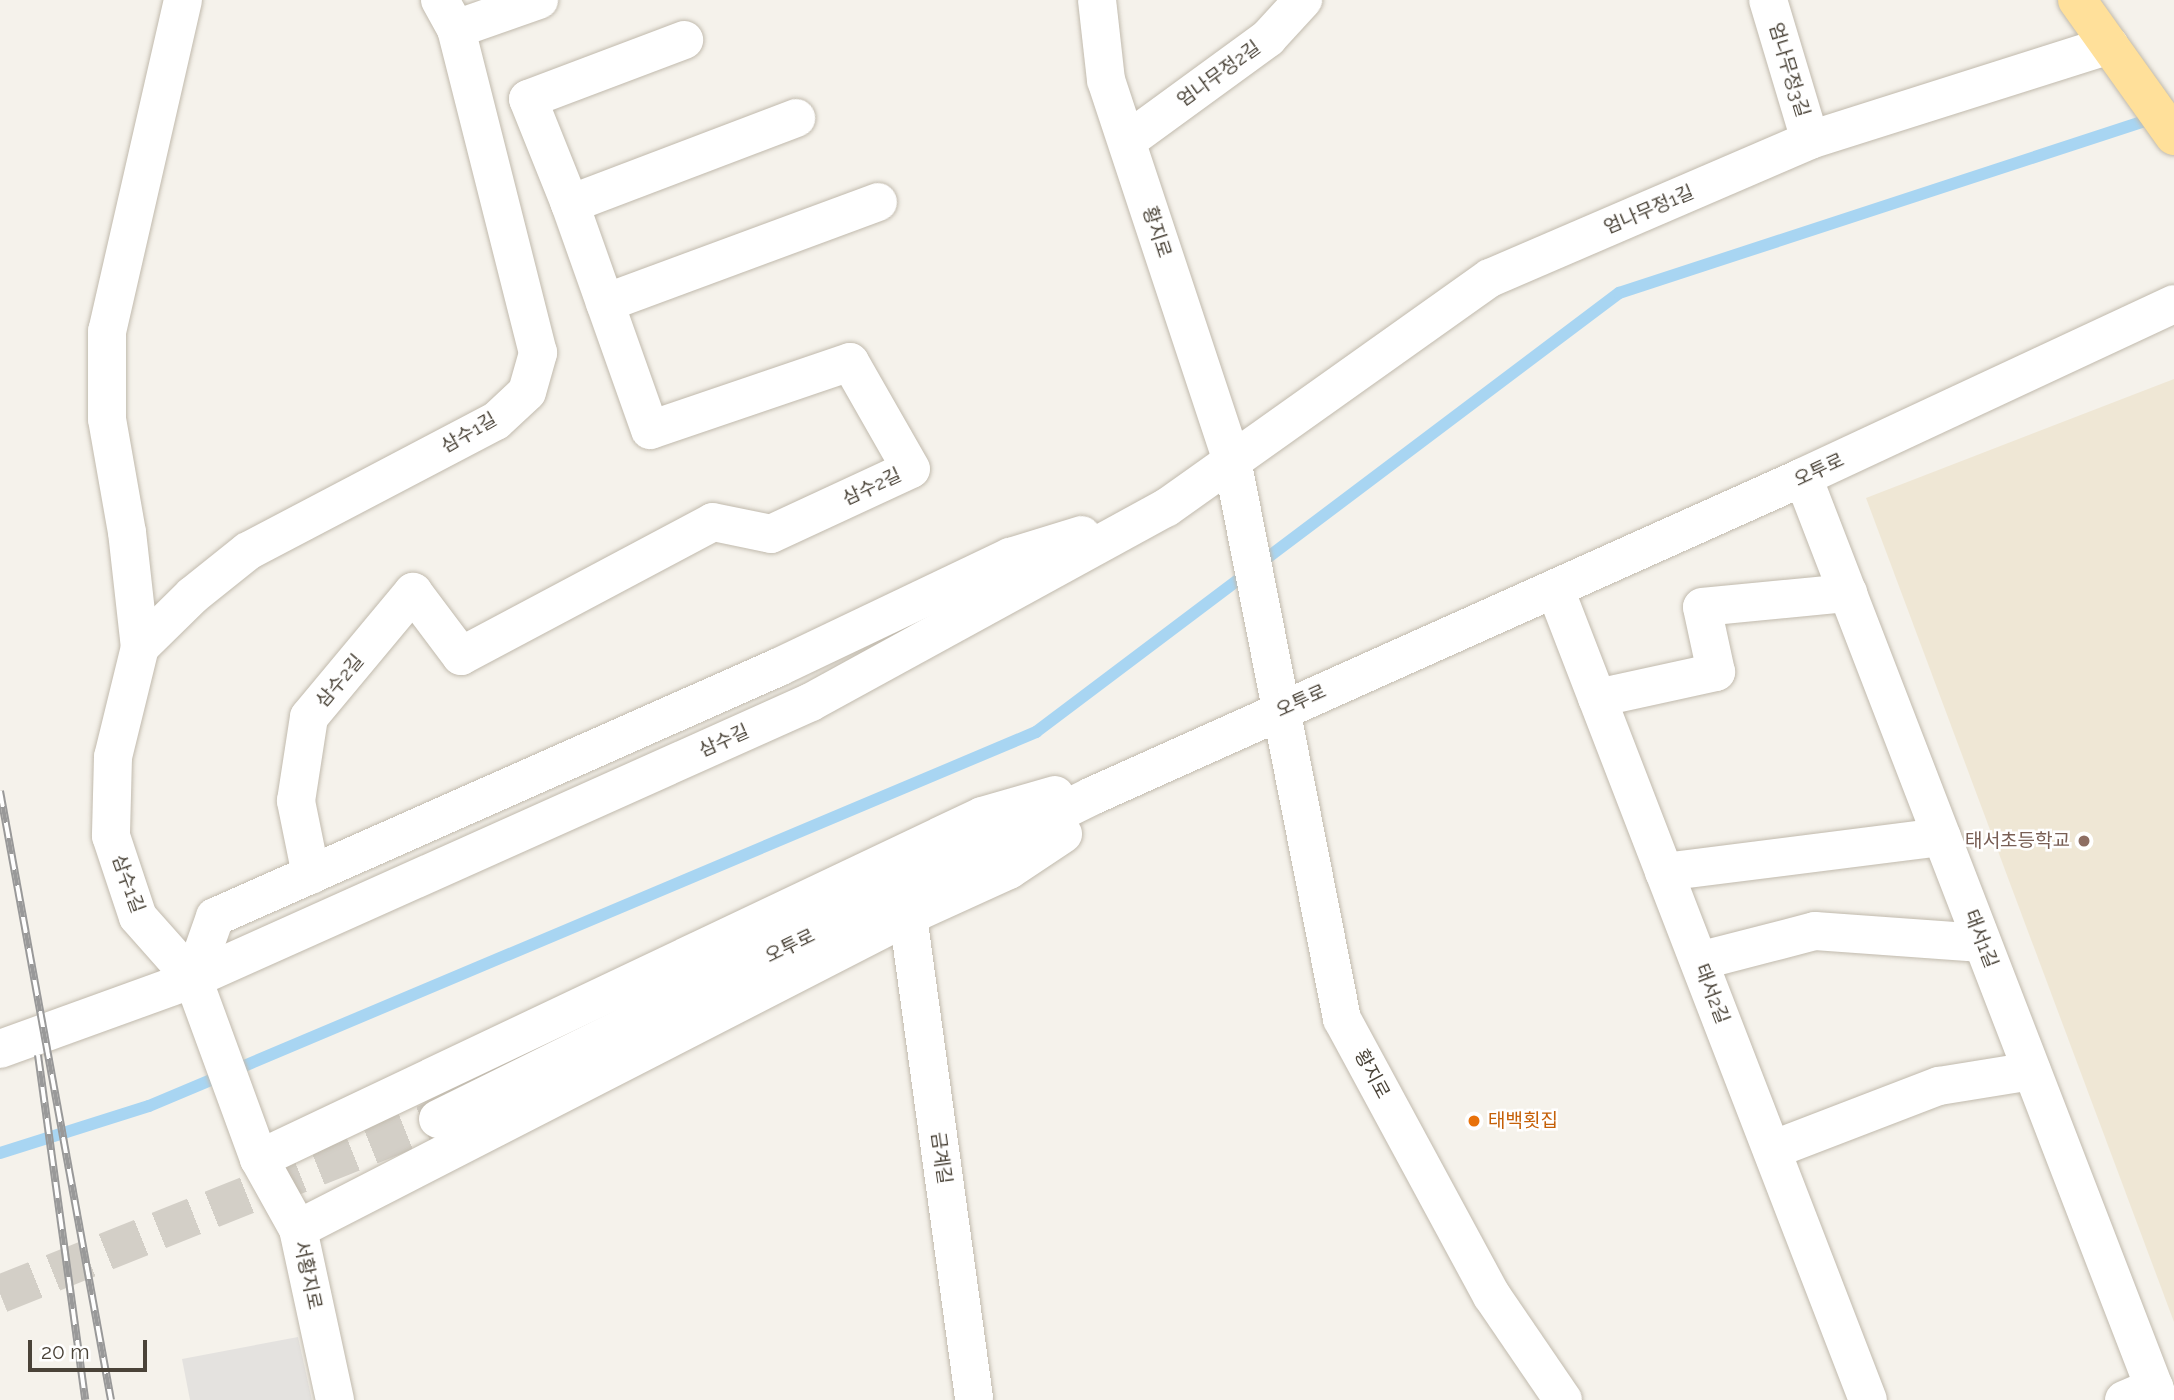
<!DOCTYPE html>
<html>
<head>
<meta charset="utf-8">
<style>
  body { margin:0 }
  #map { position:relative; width:2174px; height:1400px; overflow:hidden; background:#f5f2eb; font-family:Raleway,"Noto Sans KR",sans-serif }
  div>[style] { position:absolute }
  .education>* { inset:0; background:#efe7d5 }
  .parking>* { inset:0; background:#e4e2df }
  .stream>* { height:12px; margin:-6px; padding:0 6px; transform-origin:6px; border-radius:6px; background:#a8d5f2 }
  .minor-tunnel>* { height:38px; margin-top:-19px; transform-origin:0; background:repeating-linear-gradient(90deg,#d3cfc7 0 38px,transparent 0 57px) }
  .roads { filter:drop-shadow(0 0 2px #c1baad) drop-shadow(0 0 2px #c1baad) }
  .minor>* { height:38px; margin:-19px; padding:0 19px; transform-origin:19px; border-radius:19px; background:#fff }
  .major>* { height:38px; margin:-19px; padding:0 19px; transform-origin:19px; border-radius:19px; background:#ffe09a }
  .rail>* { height:8px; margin-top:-4px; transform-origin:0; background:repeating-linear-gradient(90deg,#fff 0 16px,#999 0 32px); box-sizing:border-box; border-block:2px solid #999 }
  .dots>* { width:19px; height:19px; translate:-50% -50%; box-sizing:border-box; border:4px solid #fff; border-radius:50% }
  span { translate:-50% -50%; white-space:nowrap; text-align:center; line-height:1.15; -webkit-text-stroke:5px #fff; paint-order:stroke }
  .street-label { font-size:19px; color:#4a4338 }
  .education-label { font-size:19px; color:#785e54 }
  .right { translate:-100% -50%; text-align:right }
  .food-label { font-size:19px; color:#c56008 }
  .left { translate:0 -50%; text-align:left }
  .scale { position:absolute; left:28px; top:1340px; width:119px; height:32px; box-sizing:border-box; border:4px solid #4a4338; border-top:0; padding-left:9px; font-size:21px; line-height:24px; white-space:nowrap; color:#4a4338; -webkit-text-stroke:5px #fff; paint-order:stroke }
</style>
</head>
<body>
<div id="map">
  <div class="education">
    <div style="clip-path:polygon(2174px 379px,2174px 1322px,1866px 498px)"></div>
  </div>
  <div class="parking">
    <div style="clip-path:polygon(298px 1337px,312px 1400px,190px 1400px,182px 1359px)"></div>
  </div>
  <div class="stream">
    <div style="left:0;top:1153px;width:156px;rotate:-17.5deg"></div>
    <div style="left:149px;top:1106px;width:963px;rotate:-22.86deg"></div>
    <div style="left:1036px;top:732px;width:730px;rotate:-36.98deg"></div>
    <div style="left:1619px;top:293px;width:566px;rotate:-18.11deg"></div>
  </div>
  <div class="minor-tunnel">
    <div style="left:0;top:1294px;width:472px;rotate:-21.8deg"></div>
  </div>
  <div class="roads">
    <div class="minor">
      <div style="left:183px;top:0;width:340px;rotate:102.9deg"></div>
      <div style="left:107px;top:331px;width:88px;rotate:90deg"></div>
      <div style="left:107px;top:419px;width:115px;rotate:80deg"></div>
      <div style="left:127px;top:532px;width:116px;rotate:83.6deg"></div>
      <div style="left:140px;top:647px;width:113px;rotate:103.8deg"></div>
      <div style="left:113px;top:757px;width:79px;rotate:91.5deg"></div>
      <div style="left:111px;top:836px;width:85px;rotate:71.6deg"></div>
      <div style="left:138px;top:917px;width:83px;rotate:48.4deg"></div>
      <div style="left:1097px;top:0;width:81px;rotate:83.6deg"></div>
      <div style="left:1106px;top:80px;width:400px;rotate:71.7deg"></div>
      <div style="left:1232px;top:460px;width:570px;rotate:78.87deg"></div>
      <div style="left:1342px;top:1019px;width:315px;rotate:61.6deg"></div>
      <div style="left:1492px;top:1296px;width:126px;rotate:55.7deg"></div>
      <div style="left:1768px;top:0;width:146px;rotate:73.3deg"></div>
      <div style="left:456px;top:29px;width:88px;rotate:-19.3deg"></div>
      <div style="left:1127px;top:141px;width:175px;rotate:-36.1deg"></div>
      <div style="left:1268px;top:38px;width:52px;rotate:-47.4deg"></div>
      <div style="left:570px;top:204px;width:113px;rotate:-111.8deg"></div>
      <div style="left:528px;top:99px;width:167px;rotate:-20.7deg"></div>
      <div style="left:605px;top:303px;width:291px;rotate:-20.3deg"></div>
      <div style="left:1803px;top:477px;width:989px;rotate:68.91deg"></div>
      <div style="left:1555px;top:589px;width:869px;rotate:68.9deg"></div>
      <div style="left:140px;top:647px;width:74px;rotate:-44.5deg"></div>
      <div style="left:193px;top:595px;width:70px;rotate:-38.7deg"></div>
      <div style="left:248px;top:551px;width:280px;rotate:-27.7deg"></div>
      <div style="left:496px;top:421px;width:42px;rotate:-43.1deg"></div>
      <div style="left:527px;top:392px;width:41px;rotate:-74.2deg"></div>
      <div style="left:538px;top:353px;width:334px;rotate:-104.2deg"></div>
      <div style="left:456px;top:29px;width:33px;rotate:-119deg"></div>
      <div style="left:1597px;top:698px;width:122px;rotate:-12.3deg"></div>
      <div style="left:1716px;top:672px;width:66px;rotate:-102.2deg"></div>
      <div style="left:1702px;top:607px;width:147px;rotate:-5.5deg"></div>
      <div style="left:1664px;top:872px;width:280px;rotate:-7.2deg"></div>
      <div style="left:311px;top:875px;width:76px;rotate:-101.5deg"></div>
      <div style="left:296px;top:801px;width:85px;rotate:-81.2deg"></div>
      <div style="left:309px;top:717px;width:163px;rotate:-50.2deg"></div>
      <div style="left:413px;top:592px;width:80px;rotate:53.1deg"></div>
      <div style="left:461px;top:656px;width:285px;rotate:-28deg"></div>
      <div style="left:713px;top:522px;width:59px;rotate:11.7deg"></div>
      <div style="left:771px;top:534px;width:154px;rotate:-24.9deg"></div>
      <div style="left:911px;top:469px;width:123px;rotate:-119.7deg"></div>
      <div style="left:850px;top:362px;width:211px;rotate:161.2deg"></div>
      <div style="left:650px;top:430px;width:240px;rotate:-109.5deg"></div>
      <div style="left:570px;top:204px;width:242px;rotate:-20.8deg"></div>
      <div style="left:908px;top:916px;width:488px;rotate:82.2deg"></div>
      <div style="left:1699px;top:961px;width:120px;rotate:-14.5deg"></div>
      <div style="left:1815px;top:931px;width:167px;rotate:4.1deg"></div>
      <div style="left:0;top:1049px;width:205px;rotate:-19.9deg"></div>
      <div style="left:193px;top:979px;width:677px;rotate:-24.14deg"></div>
      <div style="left:811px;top:702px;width:405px;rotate:-28.7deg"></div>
      <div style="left:1166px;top:508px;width:397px;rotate:-35.4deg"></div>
      <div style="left:1490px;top:278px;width:348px;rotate:-23.3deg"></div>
      <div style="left:1810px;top:140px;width:314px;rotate:-17.6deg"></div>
      <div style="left:438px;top:1119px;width:729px;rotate:-26.28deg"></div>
      <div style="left:1092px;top:796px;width:779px;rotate:-24.16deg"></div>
      <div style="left:1803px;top:477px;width:409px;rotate:-25deg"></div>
      <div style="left:1772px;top:1150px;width:179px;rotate:-21deg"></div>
      <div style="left:1939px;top:1086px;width:94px;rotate:-9.2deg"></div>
      <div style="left:259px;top:1159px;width:800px;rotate:-25.38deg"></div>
      <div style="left:982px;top:816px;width:76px;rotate:-16deg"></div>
      <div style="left:298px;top:1229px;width:686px;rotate:-27.16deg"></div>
      <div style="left:908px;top:916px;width:111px;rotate:-24.5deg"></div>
      <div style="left:1009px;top:870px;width:65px;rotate:-33.7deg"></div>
      <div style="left:335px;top:1400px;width:175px;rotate:-102.2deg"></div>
      <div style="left:298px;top:1229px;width:80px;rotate:-119.1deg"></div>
      <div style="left:259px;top:1159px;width:192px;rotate:-110.1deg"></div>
      <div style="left:193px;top:979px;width:66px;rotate:-70.5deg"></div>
      <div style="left:215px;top:917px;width:617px;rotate:-23.91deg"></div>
      <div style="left:779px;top:667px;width:256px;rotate:-25.5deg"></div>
      <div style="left:1010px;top:557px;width:75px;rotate:-17deg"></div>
      <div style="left:2124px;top:1400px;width:33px;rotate:-23deg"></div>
    </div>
    <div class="major">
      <div style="left:2077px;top:0;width:167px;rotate:54.5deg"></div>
    </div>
  </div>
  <div class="rail">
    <div style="left:0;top:791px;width:619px;rotate:79.67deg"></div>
    <div style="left:38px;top:1055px;width:348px;rotate:82.2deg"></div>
  </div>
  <div class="dots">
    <div style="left:2084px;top:841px;background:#8d6e63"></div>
    <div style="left:1474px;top:1121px;background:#e8710a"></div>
  </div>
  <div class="street-label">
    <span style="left:1789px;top:70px;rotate:73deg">엄나무정3길</span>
    <span style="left:1219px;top:74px;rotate:-36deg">엄나무정2길</span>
    <span style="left:1649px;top:210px;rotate:-23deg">엄나무정1길</span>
    <span style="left:1157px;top:232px;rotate:72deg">황지로</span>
    <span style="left:469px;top:433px;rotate:-30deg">삼수1길</span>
    <span style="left:1819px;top:470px;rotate:-25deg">오투로</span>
    <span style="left:872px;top:487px;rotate:-25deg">삼수2길</span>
    <span style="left:340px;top:681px;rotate:-50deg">삼수2길</span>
    <span style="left:1301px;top:701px;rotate:-24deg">오투로</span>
    <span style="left:724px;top:741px;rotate:-24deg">삼수길</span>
    <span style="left:128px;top:884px;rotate:70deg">삼수1길</span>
    <span style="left:1981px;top:939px;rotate:69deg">태서1길</span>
    <span style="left:790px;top:946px;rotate:-26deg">오투로</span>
    <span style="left:1712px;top:994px;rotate:69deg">태서2길</span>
    <span style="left:1372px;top:1074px;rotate:62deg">황지로</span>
    <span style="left:941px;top:1158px;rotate:82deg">금계길</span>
    <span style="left:308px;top:1275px;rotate:78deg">서황지로</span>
  </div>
  <div class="education-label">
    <span class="right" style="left:2070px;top:841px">태서초등학교</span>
  </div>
  <div class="food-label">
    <span class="left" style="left:1488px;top:1121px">태백횟집</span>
  </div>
  <div class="scale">20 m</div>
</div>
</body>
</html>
